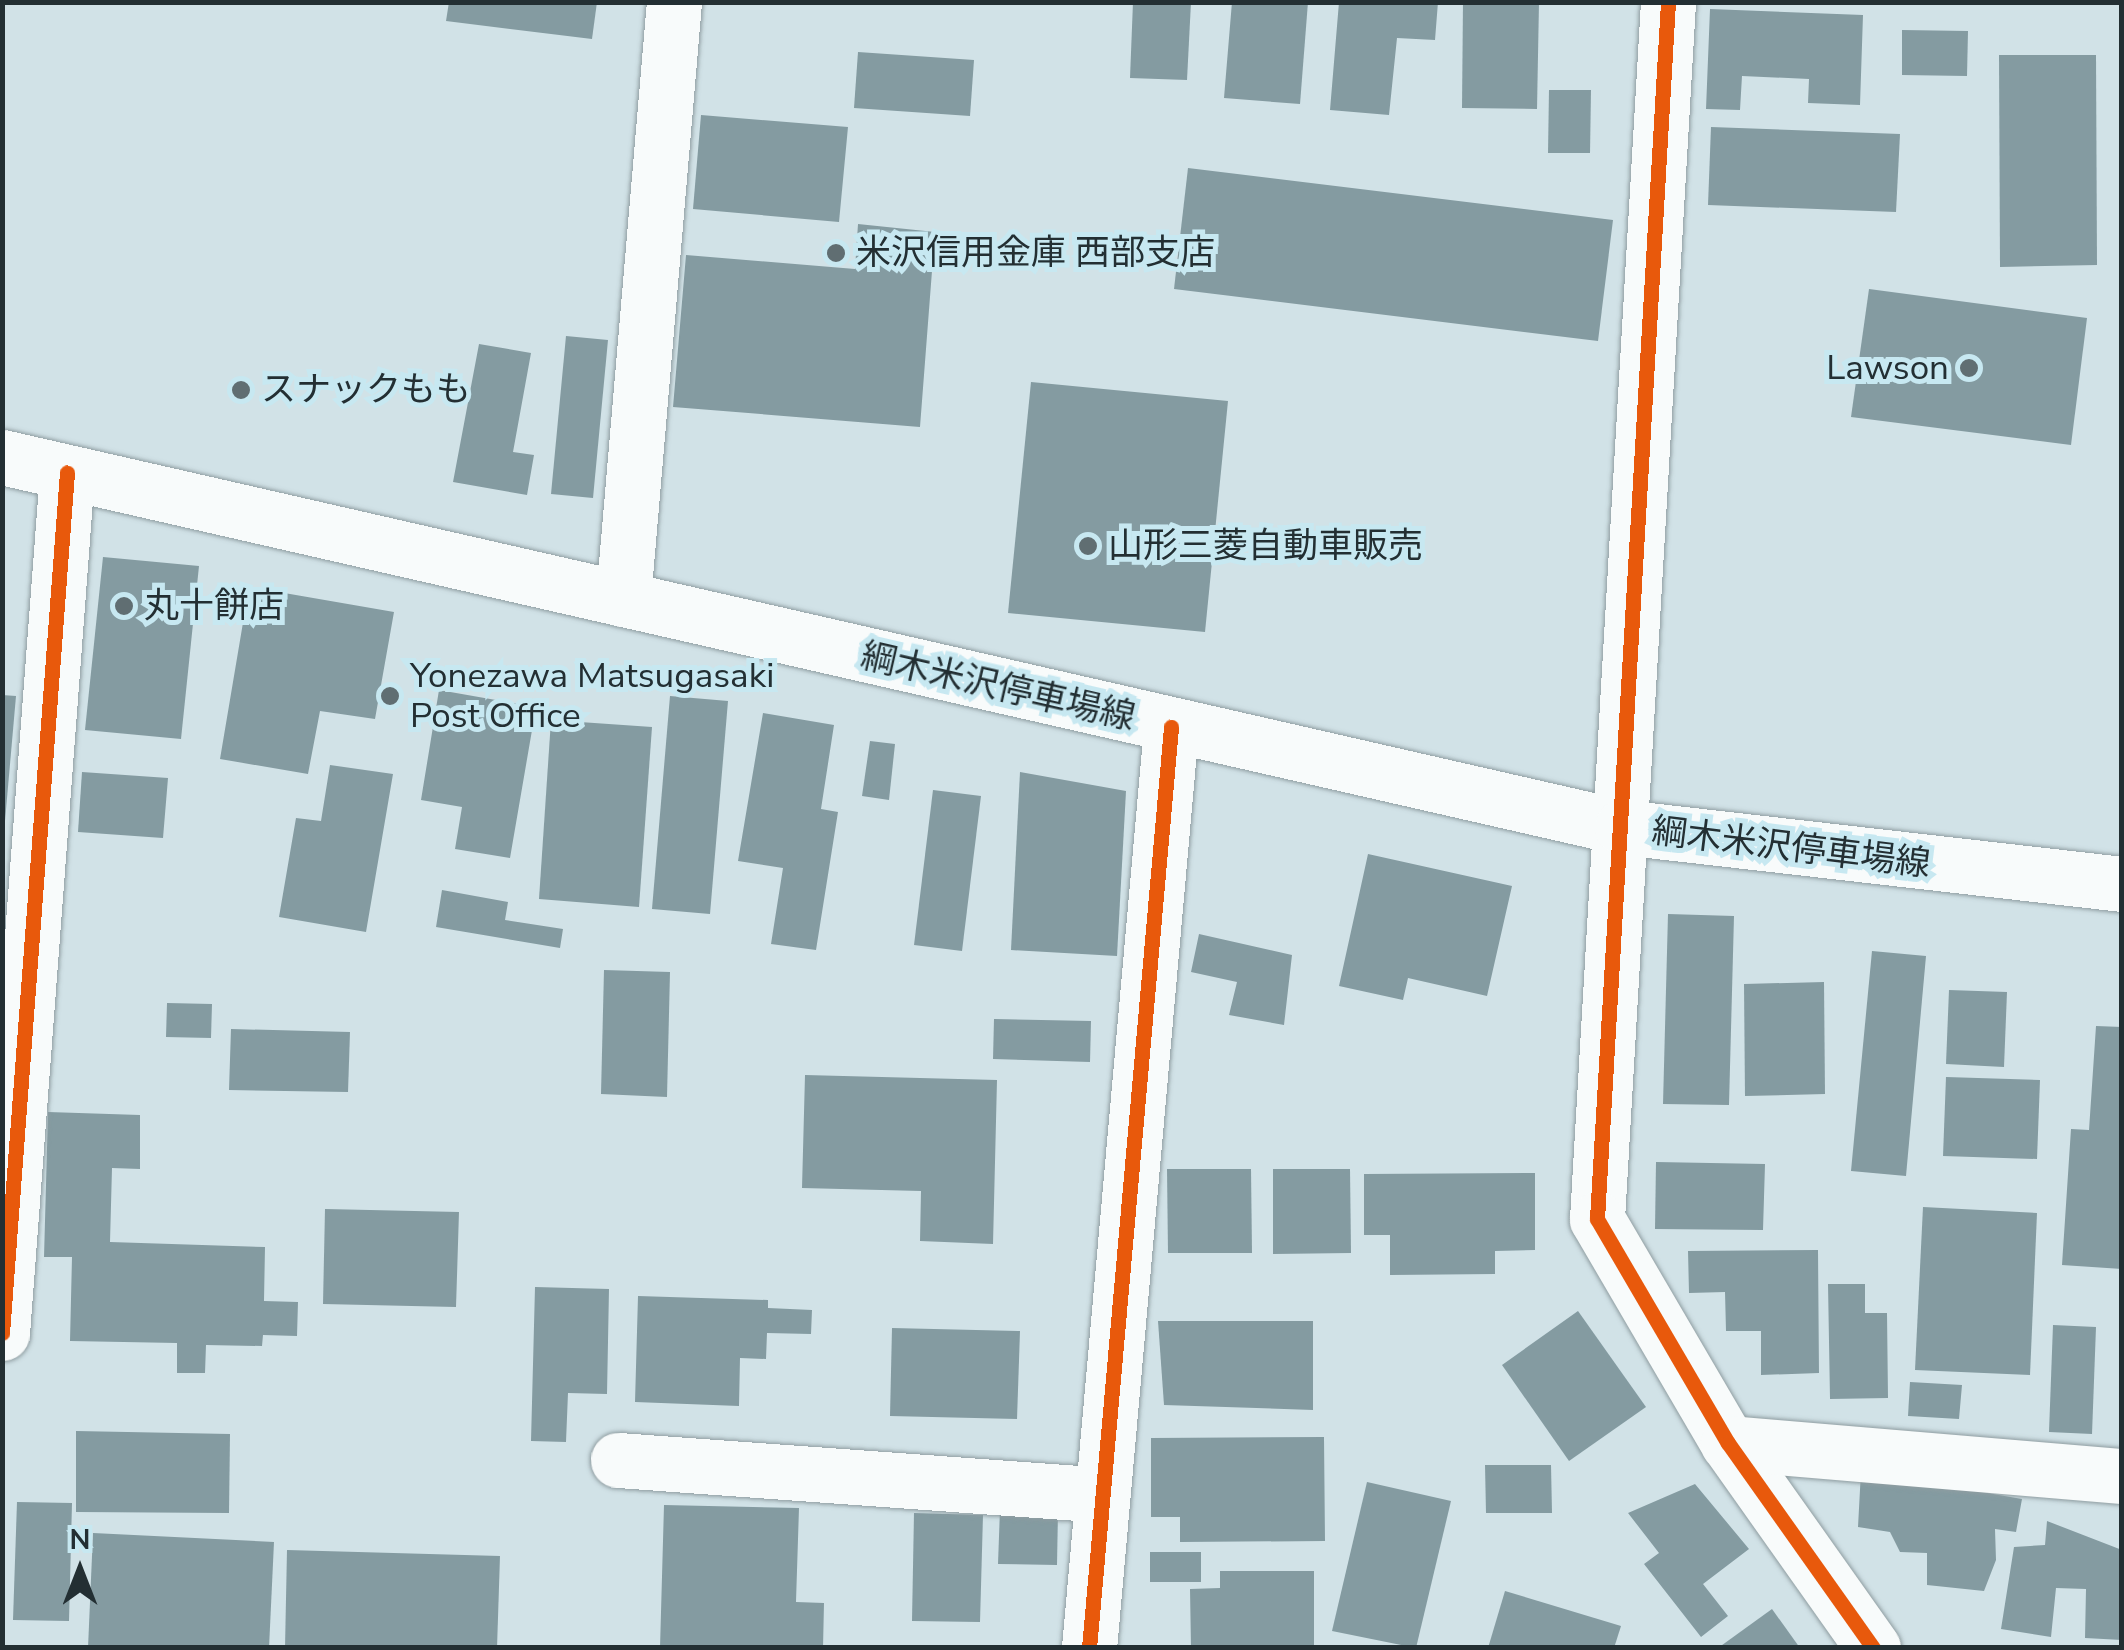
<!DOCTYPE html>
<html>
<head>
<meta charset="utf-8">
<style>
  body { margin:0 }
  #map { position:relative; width:2124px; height:1650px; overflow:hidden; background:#d1e2e7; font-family:"Nunito Sans","Noto Sans JP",sans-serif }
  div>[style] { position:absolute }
  .building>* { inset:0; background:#849ba1 }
  .roads { filter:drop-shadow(0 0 2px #8f9da1) drop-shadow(0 0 2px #8f9da1) }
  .minor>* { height:55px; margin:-27.5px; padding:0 27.5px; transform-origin:27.5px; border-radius:27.5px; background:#f8fbfb }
  .major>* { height:55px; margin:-27.5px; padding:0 27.5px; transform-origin:27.5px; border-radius:27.5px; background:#f8fbfb }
  .cycleway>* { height:15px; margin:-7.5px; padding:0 7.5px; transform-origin:7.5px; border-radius:7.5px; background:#e8590c }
  .dots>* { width:28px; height:28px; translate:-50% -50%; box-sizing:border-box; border:5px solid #c7e8f1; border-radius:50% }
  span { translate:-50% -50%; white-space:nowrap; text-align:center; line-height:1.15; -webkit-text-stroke:10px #c7e8f1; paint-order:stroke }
  .poi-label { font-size:35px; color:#232f33 }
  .left { translate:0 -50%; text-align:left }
  .right { translate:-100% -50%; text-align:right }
  .street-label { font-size:35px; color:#232f33 }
  .frame { position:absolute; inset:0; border:5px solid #232f33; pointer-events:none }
  .north { position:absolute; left:30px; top:1520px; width:100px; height:100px; -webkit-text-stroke:8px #c7e8f1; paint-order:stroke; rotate:0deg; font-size:28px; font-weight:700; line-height:40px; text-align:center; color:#232f33 }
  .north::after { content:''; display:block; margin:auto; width:35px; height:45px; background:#232f33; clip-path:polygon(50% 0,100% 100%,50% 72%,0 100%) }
</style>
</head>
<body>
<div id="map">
  <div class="building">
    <div style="clip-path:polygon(449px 2px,597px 2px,592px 39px,446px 21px)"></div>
    <div style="clip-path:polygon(1133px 2px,1191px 2px,1187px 80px,1130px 78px)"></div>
    <div style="clip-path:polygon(1232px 2px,1308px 2px,1300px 104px,1224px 98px)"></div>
    <div style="clip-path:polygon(1339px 2px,1438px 2px,1435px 40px,1397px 38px,1389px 115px,1330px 110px)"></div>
    <div style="clip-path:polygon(1463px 2px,1539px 2px,1537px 109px,1462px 108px)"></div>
    <div style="clip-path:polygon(1710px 9px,1863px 15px,1860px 105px,1808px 103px,1809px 79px,1742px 76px,1740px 110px,1706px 109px)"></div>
    <div style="clip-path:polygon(1902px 30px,1968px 31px,1967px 76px,1902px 75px)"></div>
    <div style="clip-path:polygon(858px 52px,974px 60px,970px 116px,854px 108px)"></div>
    <div style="clip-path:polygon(1999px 55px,2096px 55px,2097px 265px,2000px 267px)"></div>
    <div style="clip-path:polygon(1549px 90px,1591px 90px,1590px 153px,1548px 153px)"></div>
    <div style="clip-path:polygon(701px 115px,848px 127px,839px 222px,693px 209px)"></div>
    <div style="clip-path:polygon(1711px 127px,1900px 134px,1896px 212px,1708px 205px)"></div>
    <div style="clip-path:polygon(1188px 168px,1613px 220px,1598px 341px,1174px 289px)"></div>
    <div style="clip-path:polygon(858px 224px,935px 232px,920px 427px,673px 407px,686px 255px,855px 269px)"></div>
    <div style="clip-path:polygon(1869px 289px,2087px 318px,2071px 445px,1851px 417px)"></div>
    <div style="clip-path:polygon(566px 336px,608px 340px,593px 498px,551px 494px)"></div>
    <div style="clip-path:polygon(479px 344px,531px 353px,513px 452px,534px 455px,527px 495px,453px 482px)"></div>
    <div style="clip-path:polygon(1031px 382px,1228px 401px,1205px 632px,1008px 613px)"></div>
    <div style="clip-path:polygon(103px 557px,199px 566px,181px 739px,85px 730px)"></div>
    <div style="clip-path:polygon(249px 587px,394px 612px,375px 719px,320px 711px,308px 774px,220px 759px)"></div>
    <div style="clip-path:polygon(439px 690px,536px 707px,510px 858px,455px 849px,462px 807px,421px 800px)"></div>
    <div style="clip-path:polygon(2px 695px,16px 696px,5px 821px,2px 821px)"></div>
    <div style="clip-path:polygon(670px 696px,728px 701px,710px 914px,652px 909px)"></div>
    <div style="clip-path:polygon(763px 713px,834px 725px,821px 809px,838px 812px,816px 950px,771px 944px,783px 868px,738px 861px)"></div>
    <div style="clip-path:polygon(551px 720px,652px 727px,639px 907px,539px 899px)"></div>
    <div style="clip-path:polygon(870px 741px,895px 744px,889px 800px,862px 796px)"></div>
    <div style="clip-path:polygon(330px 765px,393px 774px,366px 932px,279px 917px,296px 818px,321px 821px)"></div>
    <div style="clip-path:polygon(82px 772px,168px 778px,163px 838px,78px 832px)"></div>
    <div style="clip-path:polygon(1020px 772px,1126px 791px,1117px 956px,1011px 950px)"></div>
    <div style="clip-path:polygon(933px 790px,981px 796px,962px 951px,914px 945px)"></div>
    <div style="clip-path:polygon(1368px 854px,1512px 886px,1487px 996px,1408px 978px,1403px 1000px,1339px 986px)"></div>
    <div style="clip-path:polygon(442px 890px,508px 902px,505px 920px,563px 929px,560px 948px,436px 927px)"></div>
    <div style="clip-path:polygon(1668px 914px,1734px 916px,1729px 1105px,1663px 1104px)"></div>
    <div style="clip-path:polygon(1199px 934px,1292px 955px,1284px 1025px,1229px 1015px,1237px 982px,1191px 972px)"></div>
    <div style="clip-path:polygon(1872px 951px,1926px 956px,1906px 1176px,1851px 1171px)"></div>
    <div style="clip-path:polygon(604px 970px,670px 972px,667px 1097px,601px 1094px)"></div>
    <div style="clip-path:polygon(1824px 982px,1825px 1094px,1745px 1096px,1744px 984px)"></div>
    <div style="clip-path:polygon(1949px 990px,2007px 992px,2004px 1067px,1946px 1064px)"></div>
    <div style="clip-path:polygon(167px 1003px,212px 1004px,211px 1038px,166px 1037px)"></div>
    <div style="clip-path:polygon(994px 1019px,1091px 1021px,1090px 1062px,993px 1059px)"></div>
    <div style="clip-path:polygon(2096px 1026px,2122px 1027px,2122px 1269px,2062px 1265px,2071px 1129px,2089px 1130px)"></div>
    <div style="clip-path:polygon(231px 1029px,350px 1032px,348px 1092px,229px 1090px)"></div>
    <div style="clip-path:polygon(805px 1075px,997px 1080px,993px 1244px,920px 1241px,921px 1191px,802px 1188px)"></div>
    <div style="clip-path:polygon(1946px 1077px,2040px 1080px,2037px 1159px,1943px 1156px)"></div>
    <div style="clip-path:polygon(48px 1112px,140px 1115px,140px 1169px,112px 1168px,110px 1242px,265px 1247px,264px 1301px,298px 1302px,297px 1336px,263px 1335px,262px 1346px,206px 1345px,205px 1373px,177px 1373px,177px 1343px,70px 1341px,72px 1257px,44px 1257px)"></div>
    <div style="clip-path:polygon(1656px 1162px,1765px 1164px,1763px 1230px,1655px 1229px)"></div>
    <div style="clip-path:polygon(1167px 1169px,1251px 1169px,1252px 1253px,1168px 1253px)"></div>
    <div style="clip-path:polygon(1273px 1169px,1350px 1169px,1351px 1253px,1273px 1254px)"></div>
    <div style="clip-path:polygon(1535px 1173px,1535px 1250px,1495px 1251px,1495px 1274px,1390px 1275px,1390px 1235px,1364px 1235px,1364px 1174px)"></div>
    <div style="clip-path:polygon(1923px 1207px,2037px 1213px,2030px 1375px,1915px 1370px)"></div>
    <div style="clip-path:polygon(325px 1209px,459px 1212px,456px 1307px,323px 1304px)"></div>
    <div style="clip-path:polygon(1818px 1250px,1819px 1373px,1761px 1375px,1761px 1331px,1726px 1331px,1725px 1292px,1689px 1293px,1688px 1251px)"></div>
    <div style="clip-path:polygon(1828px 1284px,1865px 1284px,1865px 1313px,1887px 1313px,1888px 1398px,1830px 1399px)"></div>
    <div style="clip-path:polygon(535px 1287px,609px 1289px,607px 1394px,568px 1393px,566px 1442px,531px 1441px)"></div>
    <div style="clip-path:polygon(638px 1296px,768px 1300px,768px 1308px,812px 1310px,811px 1334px,767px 1333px,766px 1359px,740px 1358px,739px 1406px,635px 1402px)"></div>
    <div style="clip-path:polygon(1578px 1311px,1646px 1407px,1569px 1461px,1502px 1365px)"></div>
    <div style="clip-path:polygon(1158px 1321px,1313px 1321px,1313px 1410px,1164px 1405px)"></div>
    <div style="clip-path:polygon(2053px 1325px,2096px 1327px,2092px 1434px,2049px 1432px)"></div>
    <div style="clip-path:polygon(892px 1328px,1020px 1331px,1017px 1419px,890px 1416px)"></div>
    <div style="clip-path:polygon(1910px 1382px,1962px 1385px,1959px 1419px,1908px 1416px)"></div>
    <div style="clip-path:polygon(76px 1431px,230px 1434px,229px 1513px,76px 1512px)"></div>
    <div style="clip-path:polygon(1324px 1437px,1325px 1541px,1180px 1542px,1180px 1517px,1151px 1517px,1151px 1438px)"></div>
    <div style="clip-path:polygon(1485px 1465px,1551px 1465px,1552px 1513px,1486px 1513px)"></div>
    <div style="clip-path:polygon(1861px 1471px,2022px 1499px,2016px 1532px,1995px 1529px,1996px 1560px,1984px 1591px,1927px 1585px,1927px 1553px,1900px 1552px,1890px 1532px,1858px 1527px)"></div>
    <div style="clip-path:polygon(1367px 1482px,1451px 1501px,1416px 1648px,1332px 1631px)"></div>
    <div style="clip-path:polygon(1695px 1484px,1749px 1549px,1703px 1584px,1728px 1616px,1701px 1637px,1644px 1564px,1659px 1553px,1628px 1513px)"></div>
    <div style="clip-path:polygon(17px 1502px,72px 1503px,69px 1621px,13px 1620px)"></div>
    <div style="clip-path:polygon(664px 1505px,799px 1508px,796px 1602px,824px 1603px,823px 1648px,660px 1648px)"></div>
    <div style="clip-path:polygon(1000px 1509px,1058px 1511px,1057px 1565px,998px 1564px)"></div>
    <div style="clip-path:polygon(914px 1513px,983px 1515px,980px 1622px,912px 1621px)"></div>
    <div style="clip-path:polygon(2047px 1521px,2122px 1550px,2122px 1640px,2085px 1638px,2086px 1589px,2056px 1588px,2051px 1637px,2001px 1629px,2014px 1547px,2045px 1545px)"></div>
    <div style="clip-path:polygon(93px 1533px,274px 1542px,269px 1648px,88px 1648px)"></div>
    <div style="clip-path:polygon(287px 1550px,500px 1556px,497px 1648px,285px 1648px)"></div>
    <div style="clip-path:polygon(1150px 1552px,1201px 1552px,1201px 1582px,1150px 1582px)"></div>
    <div style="clip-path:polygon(1220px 1571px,1314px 1571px,1314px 1648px,1191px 1648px,1190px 1589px,1220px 1588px)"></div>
    <div style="clip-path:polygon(1505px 1591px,1621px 1626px,1614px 1648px,1488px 1648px)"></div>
    <div style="clip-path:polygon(1772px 1609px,1800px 1648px,1718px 1648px)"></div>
  </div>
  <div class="roads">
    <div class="minor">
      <div style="left:1668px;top:2px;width:1219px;rotate:93.34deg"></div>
      <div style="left:1597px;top:1219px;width:259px;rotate:59.7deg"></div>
      <div style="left:1728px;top:1443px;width:251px;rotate:54.7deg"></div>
      <div style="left:623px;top:599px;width:599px;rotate:-85.12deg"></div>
      <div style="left:2px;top:1333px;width:863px;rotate:-85.68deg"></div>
      <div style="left:1728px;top:1443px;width:395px;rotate:4.8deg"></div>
      <div style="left:618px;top:1460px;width:485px;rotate:4.1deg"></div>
      <div style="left:1089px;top:1648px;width:925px;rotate:-84.91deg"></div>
    </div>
    <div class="major">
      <div style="left:2px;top:457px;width:1662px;rotate:12.87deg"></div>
      <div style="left:1622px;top:827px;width:503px;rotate:6.5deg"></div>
    </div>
  </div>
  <div class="cycleway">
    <div style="left:1668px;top:2px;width:1219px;rotate:93.34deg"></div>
    <div style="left:1597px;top:1219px;width:259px;rotate:59.7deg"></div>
    <div style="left:1728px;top:1443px;width:251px;rotate:54.7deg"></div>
    <div style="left:2px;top:1333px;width:863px;rotate:-85.68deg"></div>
    <div style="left:1089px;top:1648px;width:925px;rotate:-84.91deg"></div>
  </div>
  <div class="dots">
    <div style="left:836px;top:253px;background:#606e72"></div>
    <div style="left:1969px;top:368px;background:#606e72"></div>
    <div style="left:241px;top:390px;background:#606e72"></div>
    <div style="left:1088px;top:546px;background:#606e72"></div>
    <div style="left:124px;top:606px;background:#606e72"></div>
    <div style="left:390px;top:696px;background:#606e72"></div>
  </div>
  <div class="poi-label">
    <span class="left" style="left:856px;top:253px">米沢信用金庫 西部支店</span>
    <span class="right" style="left:1949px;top:368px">Lawson</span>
    <span class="left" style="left:261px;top:390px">スナックもも</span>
    <span class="left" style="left:1108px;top:546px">山形三菱自動車販売</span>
    <span class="left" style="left:144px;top:606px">丸十餅店</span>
    <span class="left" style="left:410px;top:696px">Yonezawa Matsugasaki<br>Post Office</span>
  </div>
  <div class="street-label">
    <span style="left:998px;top:687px;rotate:13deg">綱木米沢停車場線</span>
    <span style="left:1791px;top:848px;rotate:7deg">綱木米沢停車場線</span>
  </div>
  <div class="frame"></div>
  <div class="north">N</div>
</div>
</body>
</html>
